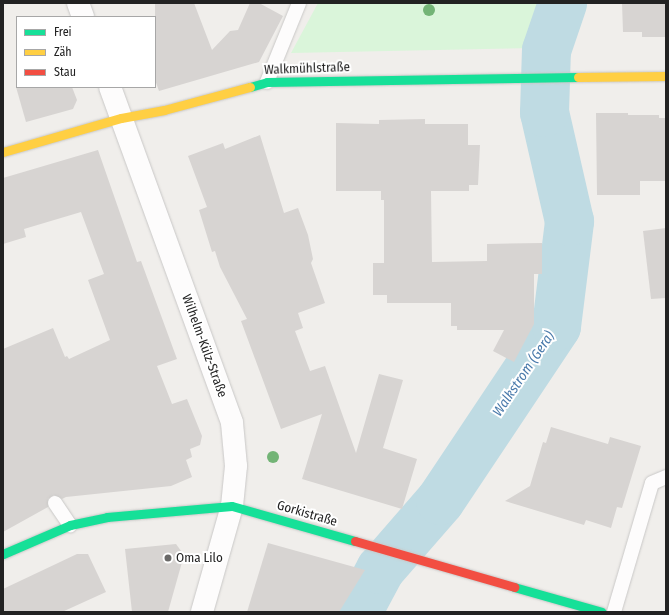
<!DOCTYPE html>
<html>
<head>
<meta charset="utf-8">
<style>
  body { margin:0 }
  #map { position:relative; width:669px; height:615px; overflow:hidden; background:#f0eeeb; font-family:"Fira Sans Condensed",sans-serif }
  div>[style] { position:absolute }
  .park>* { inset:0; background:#daf5da }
  .river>* { height:49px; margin:-24.5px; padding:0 24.5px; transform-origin:24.5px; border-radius:24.5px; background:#bfdbe3 }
  .building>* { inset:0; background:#d7d4d2 }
  .roads { filter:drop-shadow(0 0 1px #c9c8c7) drop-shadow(0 0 1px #c9c8c7) }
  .lane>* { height:14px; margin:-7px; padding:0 7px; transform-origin:7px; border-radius:7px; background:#fdfcfc }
  .street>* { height:22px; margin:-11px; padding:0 11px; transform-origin:11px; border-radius:11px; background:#fdfcfc }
  .fast>* { height:9px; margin:-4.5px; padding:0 4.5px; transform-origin:4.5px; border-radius:4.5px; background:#16e098 }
  .slow>* { height:9px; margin:-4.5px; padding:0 4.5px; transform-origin:4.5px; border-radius:4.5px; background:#ffcf43 }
  .jam>* { height:9px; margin:-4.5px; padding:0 4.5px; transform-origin:4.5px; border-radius:4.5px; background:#f24e42 }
  .trees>* { width:12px; height:12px; margin:-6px; border-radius:50%; background:#73b476 }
  .dots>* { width:11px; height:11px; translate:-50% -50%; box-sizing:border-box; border:2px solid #fff; border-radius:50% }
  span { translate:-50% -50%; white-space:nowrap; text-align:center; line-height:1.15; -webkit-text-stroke:4px #fff; paint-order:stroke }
  .street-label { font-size:13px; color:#222 }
  .poi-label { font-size:13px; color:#222 }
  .left { translate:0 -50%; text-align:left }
  .water-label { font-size:14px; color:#4a7aab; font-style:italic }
  .frame { position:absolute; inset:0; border:4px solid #222; pointer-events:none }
  .legend { position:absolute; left:16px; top:16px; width:140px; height:72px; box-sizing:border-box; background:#fff; border:1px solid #a7a7a7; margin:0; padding:5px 7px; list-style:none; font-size:12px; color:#222 }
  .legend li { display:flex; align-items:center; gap:8px; height:20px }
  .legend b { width:20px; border:1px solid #a7a7a7 }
</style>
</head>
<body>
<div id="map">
  <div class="park">
    <div style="clip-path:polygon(318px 3px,552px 3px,541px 11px,533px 48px,291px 53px)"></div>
  </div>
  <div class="river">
    <div style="left:357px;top:612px;width:49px;rotate:-61.9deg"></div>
    <div style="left:380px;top:569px;width:91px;rotate:-49deg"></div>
    <div style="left:440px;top:500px;width:209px;rotate:-56.3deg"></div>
    <div style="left:556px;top:326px;width:106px;rotate:-82.9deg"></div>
    <div style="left:569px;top:221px;width:112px;rotate:-102.9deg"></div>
    <div style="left:544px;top:112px;width:62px;rotate:-88.2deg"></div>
    <div style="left:546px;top:50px;width:50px;rotate:-71.2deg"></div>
  </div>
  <div class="building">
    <div style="clip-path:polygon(155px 3px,194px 3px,212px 50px,230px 31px,238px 30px,250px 3px,259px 3px,283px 16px,259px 62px,159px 91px,155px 80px)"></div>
    <div style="clip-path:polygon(622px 3px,666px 3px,666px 37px,642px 37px,642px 32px,623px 32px)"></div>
    <div style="clip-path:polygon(16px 87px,72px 87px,77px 100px,73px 109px,26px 122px)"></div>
    <div style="clip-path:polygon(596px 113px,628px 113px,628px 115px,659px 115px,659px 118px,666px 118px,666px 181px,640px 181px,640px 195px,597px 195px)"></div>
    <div style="clip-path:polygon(425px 119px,425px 124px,468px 124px,468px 145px,480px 145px,478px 185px,469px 185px,469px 191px,431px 191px,432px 262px,487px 261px,487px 244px,542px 243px,542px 274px,534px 274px,534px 324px,514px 362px,493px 351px,504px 330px,457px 330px,457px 326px,451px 326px,451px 303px,387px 303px,387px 295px,373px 295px,373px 263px,384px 263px,384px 200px,381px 200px,381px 191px,336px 191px,336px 123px,379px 124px,379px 120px)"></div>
    <div style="clip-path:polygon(260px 135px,284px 213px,298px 208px,308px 235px,313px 259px,311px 263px,325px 303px,298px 313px,303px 328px,295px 331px,310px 371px,325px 366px,356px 453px,379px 374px,403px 380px,383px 448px,417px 459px,402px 509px,302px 479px,322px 414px,281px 429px,241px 321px,247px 319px,220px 267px,215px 251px,212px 252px,199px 210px,207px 207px,188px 156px,223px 143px,225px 149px)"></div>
    <div style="clip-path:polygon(98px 150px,137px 262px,141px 261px,177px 359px,157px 366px,172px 404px,187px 399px,202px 436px,200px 445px,190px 449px,192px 457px,186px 460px,192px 477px,171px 486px,66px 497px,62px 499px,54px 495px,48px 499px,48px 507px,3px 532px,3px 349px,53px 328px,65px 357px,67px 356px,69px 359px,110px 340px,88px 280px,104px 274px,81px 212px,24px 229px,26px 237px,3px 244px,3px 178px)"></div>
    <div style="clip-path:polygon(666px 228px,666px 298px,651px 299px,643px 231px)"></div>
    <div style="clip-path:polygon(551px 427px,608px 444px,610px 437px,641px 446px,622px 508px,617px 507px,611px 528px,586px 520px,584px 525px,505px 501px,530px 486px,543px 442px,546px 443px)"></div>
    <div style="clip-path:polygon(268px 543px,365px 570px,339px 612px,247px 612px)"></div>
    <div style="clip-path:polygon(176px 544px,184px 555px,168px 612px,132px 612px,125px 549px)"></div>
    <div style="clip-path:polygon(77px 554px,88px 554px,106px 592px,62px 612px,3px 612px,3px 589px)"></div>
  </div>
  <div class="roads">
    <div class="lane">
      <div style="left:267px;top:82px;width:85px;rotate:-67.9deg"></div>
      <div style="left:55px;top:503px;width:27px;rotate:56deg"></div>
      <div style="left:614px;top:612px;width:134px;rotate:-73.6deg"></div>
      <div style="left:652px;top:483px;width:15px;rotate:-23deg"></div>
    </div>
    <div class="street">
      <div style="left:78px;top:3px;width:15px;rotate:70deg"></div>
      <div style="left:110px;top:87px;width:357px;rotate:70deg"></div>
      <div style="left:232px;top:423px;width:43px;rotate:84.7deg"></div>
      <div style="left:236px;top:466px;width:40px;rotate:95.7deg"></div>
      <div style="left:232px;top:506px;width:110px;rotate:105.8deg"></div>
    </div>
    <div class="fast">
      <div style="left:250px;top:87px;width:18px;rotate:-16deg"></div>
      <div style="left:267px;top:82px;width:311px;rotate:-0.9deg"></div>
      <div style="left:3px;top:554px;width:73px;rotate:-23.4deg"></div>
      <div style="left:70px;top:525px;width:38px;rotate:-12deg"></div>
      <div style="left:107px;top:517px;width:125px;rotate:-5deg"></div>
      <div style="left:232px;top:506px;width:128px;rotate:15.9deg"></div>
      <div style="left:514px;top:587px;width:91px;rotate:15.9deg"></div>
    </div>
    <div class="slow">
      <div style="left:578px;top:77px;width:88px;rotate:-0.7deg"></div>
      <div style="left:3px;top:152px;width:123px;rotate:-16.1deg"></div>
      <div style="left:121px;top:118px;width:44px;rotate:-10.5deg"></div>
      <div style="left:164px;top:110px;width:89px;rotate:-15deg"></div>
    </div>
    <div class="jam">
      <div style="left:355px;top:541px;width:166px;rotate:16.1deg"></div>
    </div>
  </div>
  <div class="trees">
    <div style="left:429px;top:10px"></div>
    <div style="left:273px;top:457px"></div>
  </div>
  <div class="dots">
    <div style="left:168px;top:558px;background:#6a6968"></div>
  </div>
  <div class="street-label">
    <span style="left:307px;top:69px;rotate:-2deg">Walkmühlstraße</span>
    <span style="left:204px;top:346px;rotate:70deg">Wilhelm-Külz-Straße</span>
    <span style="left:307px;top:514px;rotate:16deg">Gorkistraße</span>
  </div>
  <div class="poi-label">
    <span class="left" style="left:176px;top:558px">Oma Lilo</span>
  </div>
  <div class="water-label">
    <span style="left:524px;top:374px;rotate:-56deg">Walkstrom (Gera)</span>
  </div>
  <div class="frame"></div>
  <ul class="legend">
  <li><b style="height:5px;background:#16e098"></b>Frei</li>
  <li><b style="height:5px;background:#ffcf43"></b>Zäh</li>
  <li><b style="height:5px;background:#f24e42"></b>Stau</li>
  </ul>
</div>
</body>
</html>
